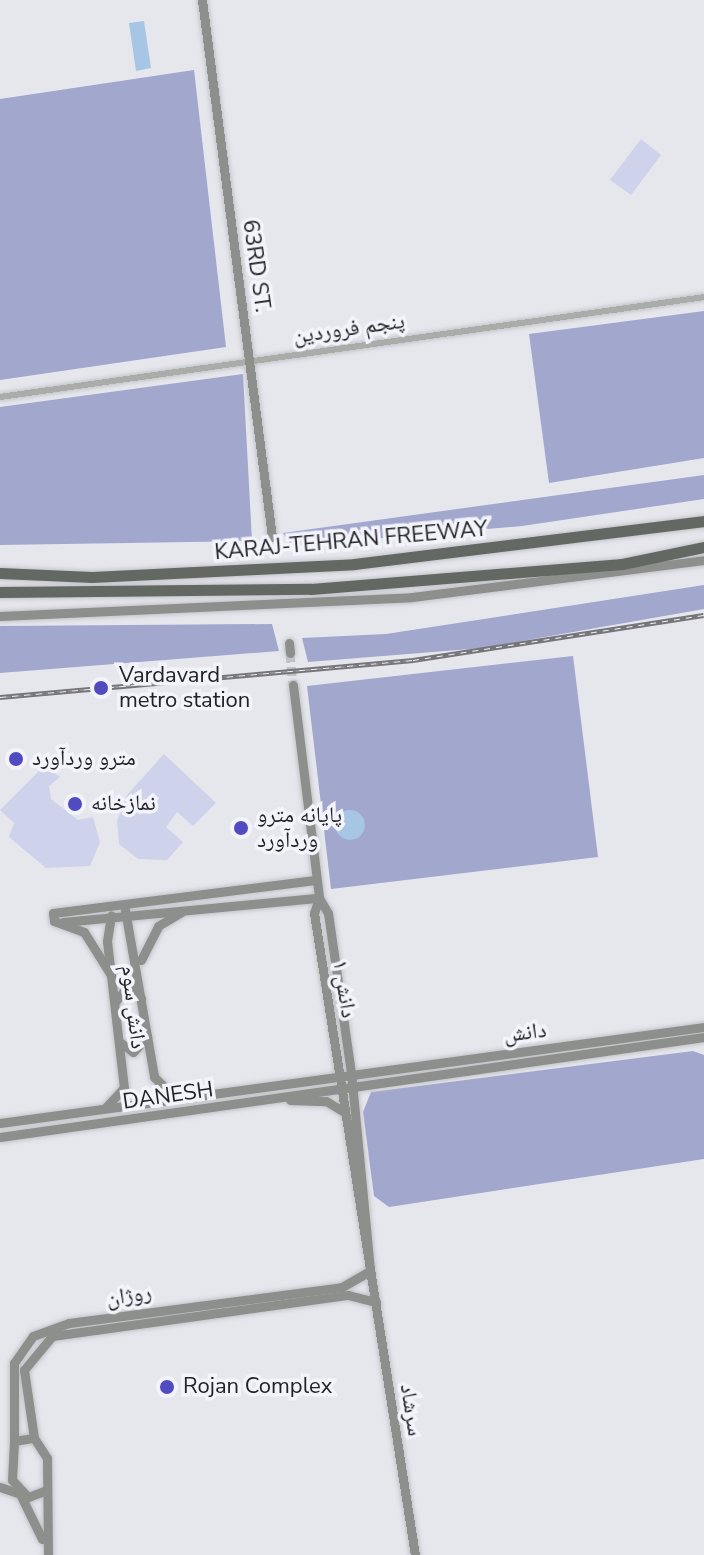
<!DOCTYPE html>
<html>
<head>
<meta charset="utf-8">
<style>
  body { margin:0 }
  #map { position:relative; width:704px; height:1555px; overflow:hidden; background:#e6e7ed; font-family:"Nunito Sans","Noto Naskh Arabic",sans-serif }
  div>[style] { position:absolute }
  .green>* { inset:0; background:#ced2eb }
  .forest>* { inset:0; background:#a1a7cd }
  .water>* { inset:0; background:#a7c5e5 }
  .round { border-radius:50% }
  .secondary-tunnel>* { height:9px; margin-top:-4.5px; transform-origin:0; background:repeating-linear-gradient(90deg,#bfc0c5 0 9px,transparent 0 13.5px) }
  .roads { filter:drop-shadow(0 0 2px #c3c4c9) drop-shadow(0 0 2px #c3c4c9) }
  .street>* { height:6px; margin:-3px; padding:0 3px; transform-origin:3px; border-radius:3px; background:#aaaca9 }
  .secondary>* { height:9px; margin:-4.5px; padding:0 4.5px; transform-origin:4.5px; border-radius:4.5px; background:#8c8f8b }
  .highway>* { height:11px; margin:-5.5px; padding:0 5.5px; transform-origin:5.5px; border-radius:5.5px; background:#646863 }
  .rail>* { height:5px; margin-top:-2.5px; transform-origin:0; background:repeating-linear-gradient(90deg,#f3f4fb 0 6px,#76767a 0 12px); box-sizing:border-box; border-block:2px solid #76767a }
  .dots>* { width:22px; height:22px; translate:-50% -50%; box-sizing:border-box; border:4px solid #f3f4fb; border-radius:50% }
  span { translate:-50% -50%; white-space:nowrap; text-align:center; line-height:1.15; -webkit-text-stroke:7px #f3f4fb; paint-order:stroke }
  .street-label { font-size:22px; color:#232326 }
  .poi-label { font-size:22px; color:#232326 }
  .left { translate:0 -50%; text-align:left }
</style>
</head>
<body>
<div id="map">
  <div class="green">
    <div style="clip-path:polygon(641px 139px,661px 155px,631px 195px,610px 180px)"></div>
    <div style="clip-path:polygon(164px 754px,216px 803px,193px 826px,177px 812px,166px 827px,183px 842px,167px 860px,138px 859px,119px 844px,117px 821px,127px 795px)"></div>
    <div style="clip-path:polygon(44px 766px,60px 777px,49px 786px,51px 799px,78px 820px,93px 817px,100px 842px,90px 866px,46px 868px,9px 837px,14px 823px,0 810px)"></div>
  </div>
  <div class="forest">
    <div style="clip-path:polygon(194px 70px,226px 347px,0 380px,0 99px)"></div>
    <div style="clip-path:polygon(704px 311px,704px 458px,549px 483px,529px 334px)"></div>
    <div style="clip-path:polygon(243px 374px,252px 541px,0 545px,0 407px)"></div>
    <div style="clip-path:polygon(704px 475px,704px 499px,522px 526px,292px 546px,283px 533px)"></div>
    <div style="clip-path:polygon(704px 585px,704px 609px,483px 648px,308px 662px,302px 638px,386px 634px)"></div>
    <div style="clip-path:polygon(272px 624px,279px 651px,0 673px,0 626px)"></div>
    <div style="clip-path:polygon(573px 656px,598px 857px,331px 889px,307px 686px)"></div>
    <div style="clip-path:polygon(693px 1051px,704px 1055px,704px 1159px,389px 1207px,374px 1196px,363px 1112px,371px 1092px)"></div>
  </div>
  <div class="water">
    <div style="clip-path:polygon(144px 21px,151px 68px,136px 71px,129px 23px)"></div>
    <div class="round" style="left:335px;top:810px;width:30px;height:30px"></div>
  </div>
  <div class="secondary-tunnel">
    <div style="left:290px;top:653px;width:32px;rotate:85deg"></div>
  </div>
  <div class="roads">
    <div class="street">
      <div style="left:0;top:397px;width:711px;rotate:-8.08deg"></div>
    </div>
    <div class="secondary">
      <div style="left:202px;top:0;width:542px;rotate:82.57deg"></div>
      <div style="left:0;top:616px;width:412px;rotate:-2.6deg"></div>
      <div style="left:412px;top:597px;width:294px;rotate:-7.2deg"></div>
      <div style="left:289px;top:643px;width:10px;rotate:84deg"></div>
      <div style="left:293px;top:685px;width:215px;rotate:83deg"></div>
      <div style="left:319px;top:898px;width:16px;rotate:108deg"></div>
      <div style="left:314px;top:913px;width:650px;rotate:81.06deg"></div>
      <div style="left:125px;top:910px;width:169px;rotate:80.1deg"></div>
      <div style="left:154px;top:1077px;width:30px;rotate:44deg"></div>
      <div style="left:63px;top:922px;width:257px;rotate:-5.4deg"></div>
      <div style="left:319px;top:898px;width:17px;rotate:59deg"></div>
      <div style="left:328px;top:913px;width:161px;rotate:81.8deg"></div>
      <div style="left:351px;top:1072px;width:200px;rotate:84.5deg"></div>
      <div style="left:141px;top:960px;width:38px;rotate:-63deg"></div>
      <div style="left:158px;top:926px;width:27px;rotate:-31deg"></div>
      <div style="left:111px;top:975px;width:51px;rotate:-122.1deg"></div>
      <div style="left:84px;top:932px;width:32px;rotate:-160deg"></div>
      <div style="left:54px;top:921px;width:8px;rotate:-97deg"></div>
      <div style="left:53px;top:913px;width:264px;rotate:-7.2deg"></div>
      <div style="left:115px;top:1002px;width:21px;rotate:-51deg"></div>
      <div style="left:128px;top:986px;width:18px;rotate:43deg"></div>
      <div style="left:121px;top:1043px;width:15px;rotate:37deg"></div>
      <div style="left:133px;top:1052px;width:21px;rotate:-47deg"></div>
      <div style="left:290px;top:1100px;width:36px;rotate:2deg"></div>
      <div style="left:326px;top:1101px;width:21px;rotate:31deg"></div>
      <div style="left:106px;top:1107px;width:26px;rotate:-47deg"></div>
      <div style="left:124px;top:1088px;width:148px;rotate:-96.6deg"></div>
      <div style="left:107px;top:941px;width:26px;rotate:-81deg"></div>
      <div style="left:0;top:1123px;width:711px;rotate:-7.77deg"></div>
      <div style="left:0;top:1137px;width:711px;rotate:-8.08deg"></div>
      <div style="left:34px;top:1438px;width:69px;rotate:-98.4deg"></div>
      <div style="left:24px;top:1370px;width:44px;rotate:-50.5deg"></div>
      <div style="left:52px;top:1336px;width:299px;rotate:-7.9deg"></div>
      <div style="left:348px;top:1295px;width:29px;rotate:14deg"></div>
      <div style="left:14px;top:1441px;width:78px;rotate:-90deg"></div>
      <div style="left:14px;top:1363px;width:33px;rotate:-55deg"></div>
      <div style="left:33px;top:1336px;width:38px;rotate:-20deg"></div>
      <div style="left:69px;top:1323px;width:275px;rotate:-7.5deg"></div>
      <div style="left:342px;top:1287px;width:32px;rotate:-30deg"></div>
      <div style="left:0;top:1487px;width:21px;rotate:19deg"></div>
      <div style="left:20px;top:1494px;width:50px;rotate:63.9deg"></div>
      <div style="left:44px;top:1491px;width:17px;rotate:159deg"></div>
      <div style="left:28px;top:1497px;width:23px;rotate:-133deg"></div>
      <div style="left:12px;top:1480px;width:39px;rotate:-87deg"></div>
      <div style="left:14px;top:1441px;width:20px;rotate:-9deg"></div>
      <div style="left:34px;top:1438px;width:24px;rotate:57deg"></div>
      <div style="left:47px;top:1458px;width:97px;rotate:89.4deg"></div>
    </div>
    <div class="highway">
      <div style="left:0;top:573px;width:92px;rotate:2.5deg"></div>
      <div style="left:92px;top:577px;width:262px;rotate:-2.8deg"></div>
      <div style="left:354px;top:564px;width:353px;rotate:-7deg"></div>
      <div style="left:0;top:592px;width:311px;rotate:-0.6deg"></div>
      <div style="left:311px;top:589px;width:312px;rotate:-4.6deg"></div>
      <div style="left:622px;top:564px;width:84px;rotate:-11.7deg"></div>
    </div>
  </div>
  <div class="rail">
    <div style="left:0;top:697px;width:415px;rotate:-5.1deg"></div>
    <div style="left:413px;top:660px;width:294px;rotate:-8.8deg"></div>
  </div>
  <div class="dots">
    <div style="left:101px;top:688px;background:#514bc2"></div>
    <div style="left:16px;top:759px;background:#514bc2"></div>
    <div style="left:75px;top:804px;background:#514bc2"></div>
    <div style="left:241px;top:828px;background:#514bc2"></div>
    <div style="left:167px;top:1387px;background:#514bc2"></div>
  </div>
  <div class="street-label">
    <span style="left:256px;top:266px;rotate:82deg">63RD ST.</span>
    <span style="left:349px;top:329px;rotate:-8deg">پنجم فروردین</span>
    <span style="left:351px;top:541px;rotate:-5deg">KARAJ-TEHRAN FREEWAY</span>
    <span style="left:344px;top:989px;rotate:81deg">دانش ۱</span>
    <span style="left:133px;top:1007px;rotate:83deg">دانش سوم</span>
    <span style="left:525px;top:1033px;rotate:-7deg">دانش</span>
    <span style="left:168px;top:1096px;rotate:-8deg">DANESH</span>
    <span style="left:129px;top:1296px;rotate:-8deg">روژان</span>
    <span style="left:411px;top:1410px;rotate:81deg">سرشاد</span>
  </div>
  <div class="poi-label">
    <span class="left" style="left:119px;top:688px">Vardavard<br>metro station</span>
    <span class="left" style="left:32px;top:759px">مترو وردآورد</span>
    <span class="left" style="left:91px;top:804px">نمازخانه</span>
    <span class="left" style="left:257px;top:828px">پایانه مترو<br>وردآورد</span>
    <span class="left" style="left:183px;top:1387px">Rojan Complex</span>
  </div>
</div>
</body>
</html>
